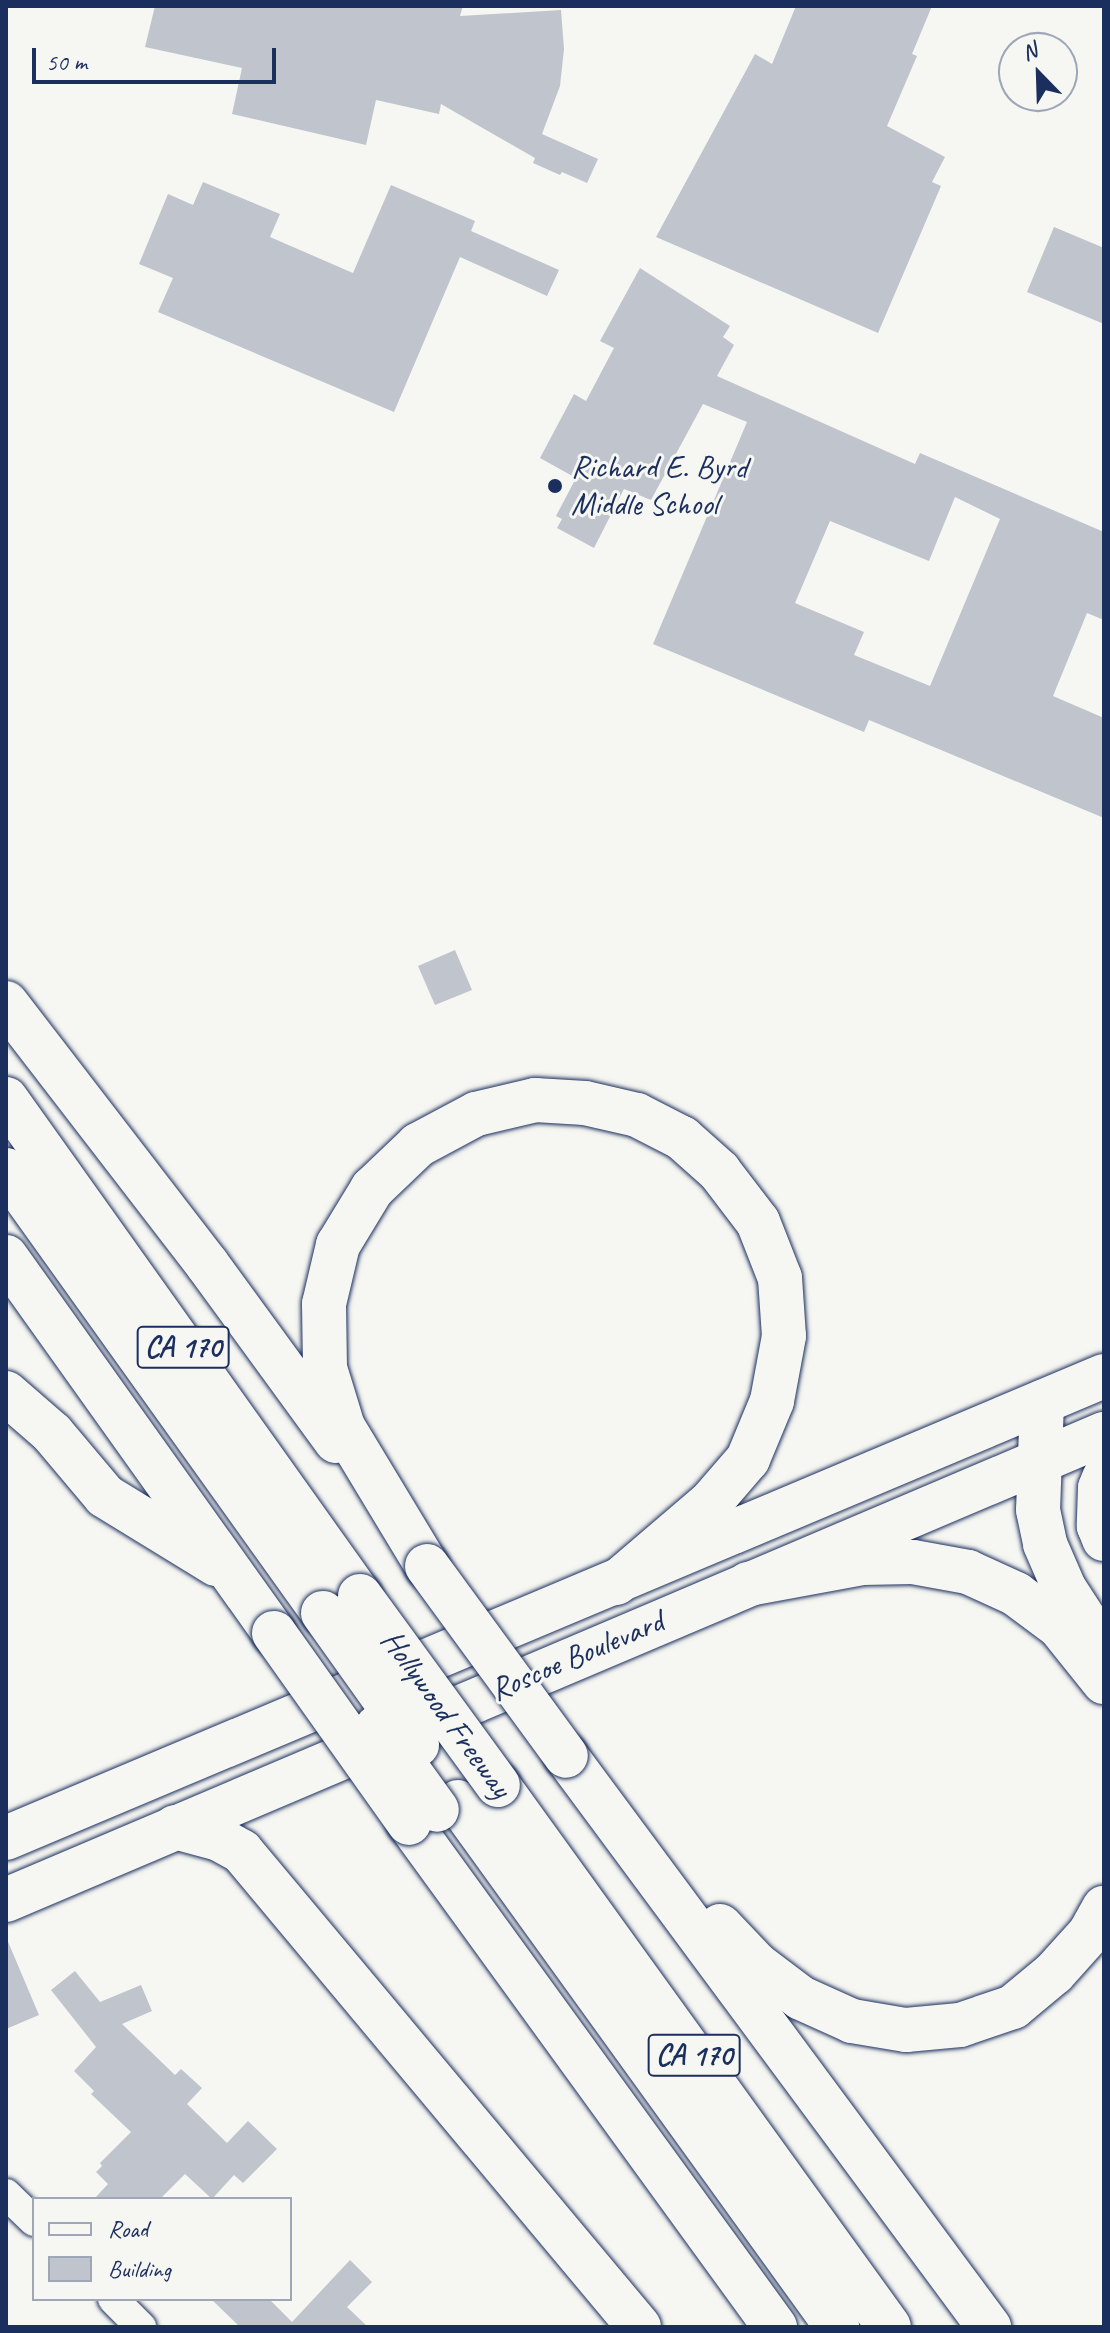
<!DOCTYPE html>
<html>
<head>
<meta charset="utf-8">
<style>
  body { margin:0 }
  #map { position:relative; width:1110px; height:2333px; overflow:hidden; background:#f6f6f2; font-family:Caveat,sans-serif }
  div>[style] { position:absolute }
  .building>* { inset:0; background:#c0c4cd }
  .roads { filter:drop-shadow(0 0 2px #1b2f5e) drop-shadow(0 0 2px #1b2f5e) }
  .minor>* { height:30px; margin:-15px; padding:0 15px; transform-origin:15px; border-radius:15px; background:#f6f6f2 }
  .primary>* { height:44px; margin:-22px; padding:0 22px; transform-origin:22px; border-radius:22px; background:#f6f6f2 }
  .motorway>* { height:44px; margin:-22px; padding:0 22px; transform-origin:22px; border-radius:22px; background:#f6f6f2 }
  .bridges { filter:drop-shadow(0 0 2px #1b2f5e) drop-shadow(0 0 2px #1b2f5e) }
  .motorway-bridge>* { height:44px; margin:-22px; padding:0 22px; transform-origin:22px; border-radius:22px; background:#f6f6f2 }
  .dots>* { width:22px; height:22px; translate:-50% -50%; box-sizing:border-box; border:4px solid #f6f6f2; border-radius:50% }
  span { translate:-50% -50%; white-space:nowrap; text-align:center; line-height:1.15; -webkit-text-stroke:6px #f6f6f2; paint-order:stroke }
  .shield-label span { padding:2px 6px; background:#f6f6f2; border:2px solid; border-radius:6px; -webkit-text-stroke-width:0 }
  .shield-label { font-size:30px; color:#1b2f5e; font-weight:700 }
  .poi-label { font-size:32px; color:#1b2f5e }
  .left { translate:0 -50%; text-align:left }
  .street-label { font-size:32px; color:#1b2f5e }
  .frame { position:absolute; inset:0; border:8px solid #1b2f5e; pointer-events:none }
  .legend { position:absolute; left:32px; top:2197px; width:260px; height:104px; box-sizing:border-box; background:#f6f6f2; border:2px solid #9ea6b7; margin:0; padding:10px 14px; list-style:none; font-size:24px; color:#1b2f5e }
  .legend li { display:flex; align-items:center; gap:16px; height:40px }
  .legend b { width:40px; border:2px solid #9ea6b7 }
  .north { position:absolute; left:998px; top:32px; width:80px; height:80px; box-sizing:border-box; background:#f6f6f2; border:2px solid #9ea6b7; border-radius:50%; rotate:337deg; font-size:22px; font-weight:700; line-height:32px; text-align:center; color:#1b2f5e }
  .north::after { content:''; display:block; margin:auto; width:28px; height:36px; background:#1b2f5e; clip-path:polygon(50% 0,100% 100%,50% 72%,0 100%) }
  .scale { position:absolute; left:32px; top:48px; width:244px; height:36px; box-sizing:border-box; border:4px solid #1b2f5e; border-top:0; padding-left:10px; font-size:24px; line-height:28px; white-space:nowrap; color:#1b2f5e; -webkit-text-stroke:6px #f6f6f2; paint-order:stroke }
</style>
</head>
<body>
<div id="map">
  <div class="building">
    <div style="clip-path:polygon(155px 6px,463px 6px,460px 16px,561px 10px,564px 49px,560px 86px,542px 134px,598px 159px,587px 183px,562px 172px,560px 175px,533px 163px,535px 158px,441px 104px,439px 114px,376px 100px,366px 145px,232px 114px,242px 68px,145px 47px)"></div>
    <div style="clip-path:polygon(796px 6px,932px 6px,912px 54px,917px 56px,887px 126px,945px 157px,932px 182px,941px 186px,878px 333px,656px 237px,755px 54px,772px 64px)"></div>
    <div style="clip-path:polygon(203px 182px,280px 214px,270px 237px,353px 273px,391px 185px,475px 221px,471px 231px,559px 270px,547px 296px,460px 257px,394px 412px,158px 312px,173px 278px,139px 264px,168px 194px,193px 205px)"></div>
    <div style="clip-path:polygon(1054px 227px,1104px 248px,1104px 324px,1027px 292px)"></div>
    <div style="clip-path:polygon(evenodd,640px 268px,730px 326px,723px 337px,734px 345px,717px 376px,915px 464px,920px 453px,1104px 532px,1104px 620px,1087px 613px,1053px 696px,1104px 718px,1104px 818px,869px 720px,864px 732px,653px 644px,747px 422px,703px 404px,651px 500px,624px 489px,594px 548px,557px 528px,562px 519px,556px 516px,576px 478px,540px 458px,574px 394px,586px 401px,614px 348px,600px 341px,640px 268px,955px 497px,1000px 519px,930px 686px,854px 655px,864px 632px,795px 603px,830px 521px,929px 561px,955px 497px)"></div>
    <div style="clip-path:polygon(455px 950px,472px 990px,435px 1005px,418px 966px)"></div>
    <div style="clip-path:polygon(6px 1937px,39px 2015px,6px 2029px)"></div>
    <div style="clip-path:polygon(75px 1971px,100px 2002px,141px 1985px,152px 2011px,122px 2024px,175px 2075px,181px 2069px,202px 2088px,187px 2104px,227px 2143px,248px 2121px,277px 2149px,243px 2183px,234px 2175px,212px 2199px,185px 2174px,160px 2199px,94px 2199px,108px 2184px,96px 2172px,102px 2166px,100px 2163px,131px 2132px,91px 2094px,94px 2091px,74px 2071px,96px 2047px,51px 1990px)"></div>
    <div style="clip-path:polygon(350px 2260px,372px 2282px,347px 2307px,368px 2327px,240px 2327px,211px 2299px,269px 2299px,292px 2322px)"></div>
  </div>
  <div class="roads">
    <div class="minor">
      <div style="left:6px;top:2194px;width:39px;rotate:44deg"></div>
      <div style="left:113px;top:2299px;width:40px;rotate:45deg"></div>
    </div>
    <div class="primary">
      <div style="left:6px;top:1838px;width:1191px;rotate:-22.82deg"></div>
      <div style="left:6px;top:1900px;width:1193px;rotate:-23deg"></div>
    </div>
    <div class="motorway">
      <div style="left:6px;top:1003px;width:329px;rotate:52.4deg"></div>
      <div style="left:207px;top:1264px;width:219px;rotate:53.9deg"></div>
      <div style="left:6px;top:1099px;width:610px;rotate:54.54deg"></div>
      <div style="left:6px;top:1170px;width:545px;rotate:54.41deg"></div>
      <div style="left:6px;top:1257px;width:462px;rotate:54.5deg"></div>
      <div style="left:6px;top:1393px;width:61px;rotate:41deg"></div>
      <div style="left:52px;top:1433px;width:82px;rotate:49.9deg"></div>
      <div style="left:105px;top:1496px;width:130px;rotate:31.5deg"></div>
      <div style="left:1042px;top:1402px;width:108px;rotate:92.1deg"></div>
      <div style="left:1038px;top:1510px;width:35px;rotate:78deg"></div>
      <div style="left:1045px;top:1544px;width:48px;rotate:66.6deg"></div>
      <div style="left:1064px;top:1588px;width:68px;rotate:57deg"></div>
      <div style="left:1104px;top:1478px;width:11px;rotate:112deg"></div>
      <div style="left:1100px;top:1488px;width:38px;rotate:92deg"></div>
      <div style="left:1099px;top:1526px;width:14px;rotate:69deg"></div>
      <div style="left:427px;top:1566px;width:162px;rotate:-121.1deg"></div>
      <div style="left:343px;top:1427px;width:62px;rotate:-107deg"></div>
      <div style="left:325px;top:1368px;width:64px;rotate:-90.9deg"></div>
      <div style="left:324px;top:1304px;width:61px;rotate:-76.7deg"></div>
      <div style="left:338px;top:1245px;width:66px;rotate:-58.7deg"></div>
      <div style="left:372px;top:1189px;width:64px;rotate:-43.7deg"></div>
      <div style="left:418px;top:1145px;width:66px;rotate:-28.1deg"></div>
      <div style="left:476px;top:1114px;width:61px;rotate:-13.3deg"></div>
      <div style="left:535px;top:1100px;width:50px;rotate:3.4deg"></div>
      <div style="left:585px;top:1103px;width:53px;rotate:13deg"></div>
      <div style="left:637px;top:1115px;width:51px;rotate:27.1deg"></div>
      <div style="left:682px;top:1138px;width:50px;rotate:41.7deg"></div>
      <div style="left:719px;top:1171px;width:64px;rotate:52.6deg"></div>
      <div style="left:758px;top:1222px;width:60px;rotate:68.6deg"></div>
      <div style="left:780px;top:1278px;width:58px;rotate:86.1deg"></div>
      <div style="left:784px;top:1336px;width:66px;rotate:100.5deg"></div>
      <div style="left:772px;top:1401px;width:63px;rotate:112.5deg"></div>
      <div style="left:748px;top:1459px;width:57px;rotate:130.7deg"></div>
      <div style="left:711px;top:1502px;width:125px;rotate:139.5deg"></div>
      <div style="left:748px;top:1584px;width:116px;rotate:-10.4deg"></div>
      <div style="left:862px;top:1563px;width:51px;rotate:-1.1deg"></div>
      <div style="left:913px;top:1562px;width:56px;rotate:10.3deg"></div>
      <div style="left:968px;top:1572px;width:53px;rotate:24.6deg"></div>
      <div style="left:1016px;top:1594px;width:54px;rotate:36.7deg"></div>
      <div style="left:1059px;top:1626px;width:72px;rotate:51.2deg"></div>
      <div style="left:566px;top:1756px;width:711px;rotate:53.47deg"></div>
      <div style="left:498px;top:1785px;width:668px;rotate:54.19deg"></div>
      <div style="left:458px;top:1802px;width:648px;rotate:54.17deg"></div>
      <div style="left:409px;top:1823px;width:623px;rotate:54.01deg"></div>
      <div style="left:175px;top:1827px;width:46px;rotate:15.3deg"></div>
      <div style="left:219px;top:1839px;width:26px;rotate:29deg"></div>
      <div style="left:242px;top:1852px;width:619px;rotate:50.11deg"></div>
      <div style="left:720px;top:1926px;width:52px;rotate:46.5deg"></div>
      <div style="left:756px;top:1964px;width:56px;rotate:37.1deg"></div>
      <div style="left:801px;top:1998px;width:56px;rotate:24.3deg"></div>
      <div style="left:852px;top:2021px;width:55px;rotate:9.5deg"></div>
      <div style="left:906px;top:2030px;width:54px;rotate:-5.3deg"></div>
      <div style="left:960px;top:2025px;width:56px;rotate:-18.8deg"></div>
      <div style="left:1013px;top:2007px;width:53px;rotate:-39.7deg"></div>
      <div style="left:1054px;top:1973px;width:54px;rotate:-48deg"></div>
      <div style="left:1090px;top:1933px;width:29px;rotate:-61deg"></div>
    </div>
  </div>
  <div class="bridges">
    <div class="motorway-bridge">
      <div style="left:427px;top:1566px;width:235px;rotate:53.8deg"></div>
      <div style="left:360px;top:1596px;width:234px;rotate:53.9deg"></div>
      <div style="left:323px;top:1613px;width:162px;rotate:54.5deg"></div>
      <div style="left:274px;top:1633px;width:233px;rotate:54.6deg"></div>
      <div style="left:377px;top:1727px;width:102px;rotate:54.1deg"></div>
    </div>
  </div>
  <div class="dots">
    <div style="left:555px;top:486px;background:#1b2f5e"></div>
  </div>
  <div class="shield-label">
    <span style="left:183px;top:1347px">CA 170</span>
    <span style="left:694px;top:2055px">CA 170</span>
  </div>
  <div class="poi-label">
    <span class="left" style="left:571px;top:486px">Richard E. Byrd<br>Middle School</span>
  </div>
  <div class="street-label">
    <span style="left:577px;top:1656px;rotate:-23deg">Roscoe Boulevard</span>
    <span style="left:446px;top:1714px;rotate:54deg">Hollywood Freeway</span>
  </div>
  <div class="frame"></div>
  <ul class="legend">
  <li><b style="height:10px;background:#f6f6f2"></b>Road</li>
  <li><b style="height:22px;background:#c0c4cd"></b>Building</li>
  </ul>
  <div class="north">N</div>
  <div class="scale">50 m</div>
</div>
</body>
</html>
